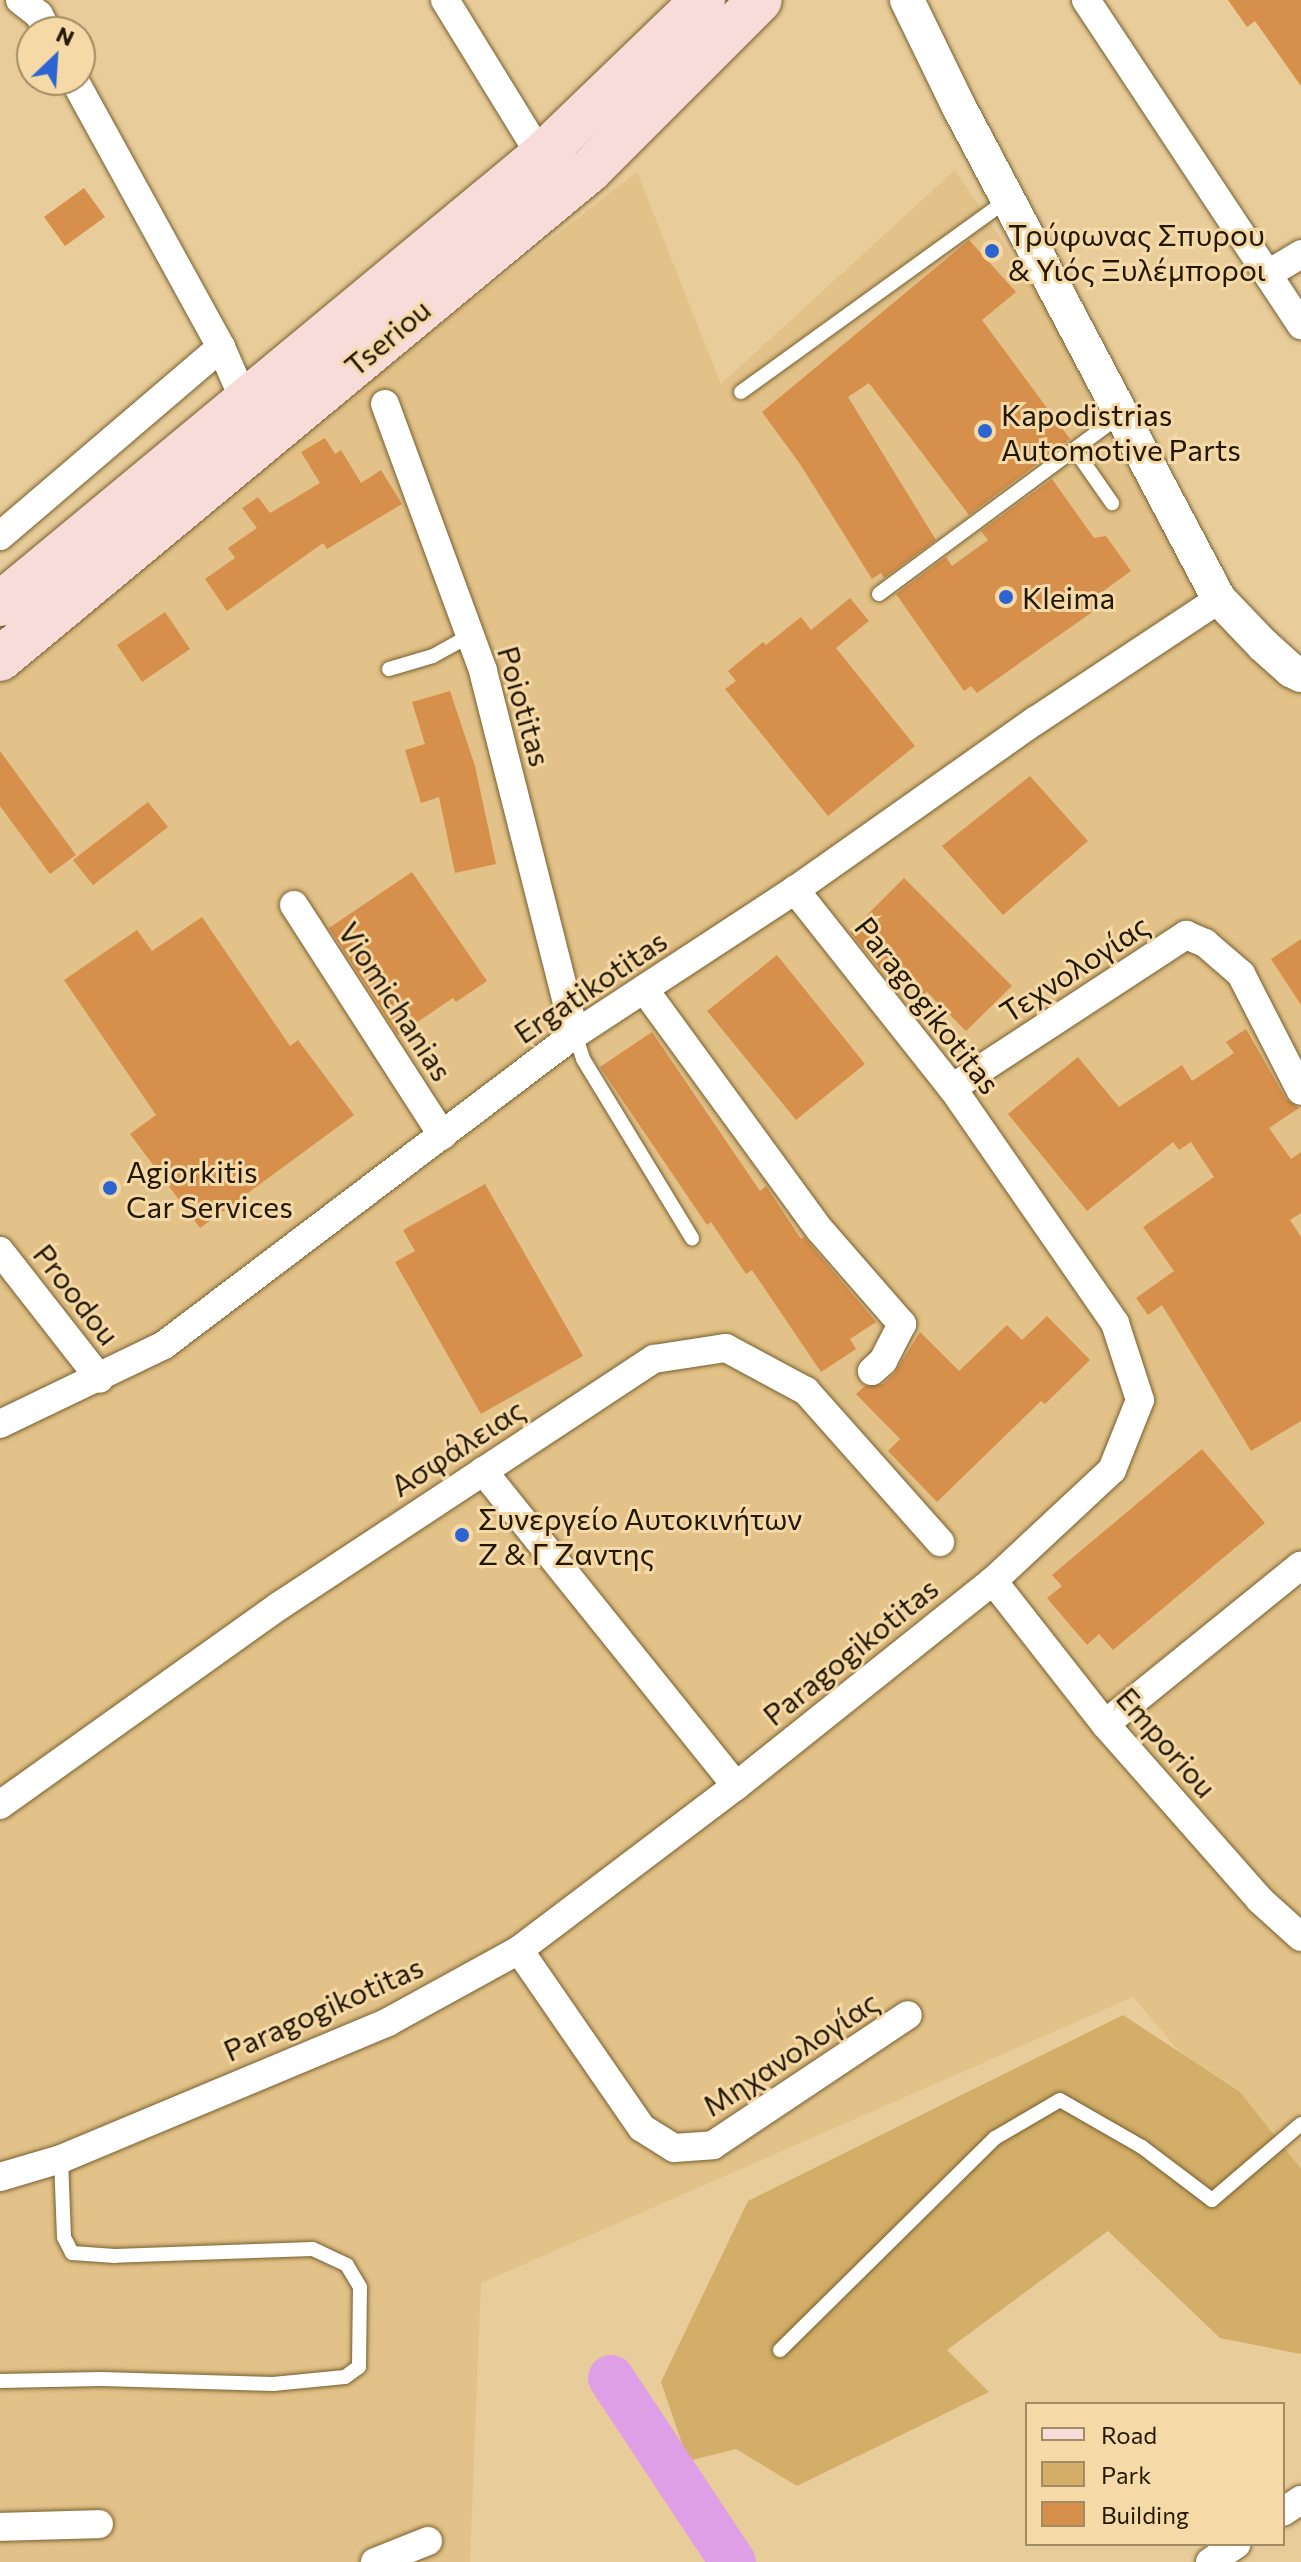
<!DOCTYPE html>
<html>
<head>
<meta charset="utf-8">
<style>
  body { margin:0 }
  #map { position:relative; width:1301px; height:2562px; overflow:hidden; background:#e8cc9a; font-family:Commissioner,sans-serif }
  div>[style] { position:absolute }
  .built>* { inset:0; background:#e2c288 }
  .green>* { inset:0; background:#d2ae68 }
  .river>* { height:46px; margin:-23px; padding:0 23px; transform-origin:23px; border-radius:23px; background:#de9fe7 }
  .building>* { inset:0; background:#d78f4c }
  .roads { filter:drop-shadow(0 0 2px #785f2f) drop-shadow(0 0 2px #785f2f) }
  .service>* { height:14px; margin:-7px; padding:0 7px; transform-origin:7px; border-radius:7px; background:#fff }
  .minor>* { height:28px; margin:-14px; padding:0 14px; transform-origin:14px; border-radius:14px; background:#fff }
  .tertiary>* { height:34px; margin:-17px; padding:0 17px; transform-origin:17px; border-radius:17px; background:#fff }
  .primary>* { height:44px; margin:-22px; padding:0 22px; transform-origin:22px; border-radius:22px; background:#f8dcda }
  .dots>* { width:22px; height:22px; translate:-50% -50%; box-sizing:border-box; border:4px solid #f5d9a6; border-radius:50% }
  span { translate:-50% -50%; white-space:nowrap; text-align:center; line-height:1.15; -webkit-text-stroke:6px #f5d9a6; paint-order:stroke }
  .poi-label { font-size:30px; color:#221805 }
  .left { translate:0 -50%; text-align:left }
  .street-label { font-size:30px; color:#221805 }
  .legend { position:absolute; left:1025px; top:2402px; width:260px; height:144px; box-sizing:border-box; background:#f5d9a6; border:2px solid #a18c66; margin:0; padding:10px 14px; list-style:none; font-size:24px; color:#221805 }
  .legend li { display:flex; align-items:center; gap:16px; height:40px }
  .legend b { width:40px; border:2px solid #a18c66 }
  .north { position:absolute; left:16px; top:16px; width:80px; height:80px; box-sizing:border-box; background:#f5d9a6; border:2px solid #a18c66; border-radius:50%; rotate:25deg; font-size:22px; font-weight:700; line-height:32px; text-align:center; color:#221805 }
  .north::after { content:''; display:block; margin:auto; width:28px; height:36px; background:#2c64d2; clip-path:polygon(50% 0,100% 100%,50% 72%,0 100%) }
</style>
</head>
<body>
<div id="map">
  <div class="built">
    <div style="clip-path:polygon(955px 170px,1301px 689px,1301px 2195px,1133px 1997px,481px 2283px,470px 2562px,0 2562px,0 684px,154px 547px,637px 172px,721px 384px)"></div>
  </div>
  <div class="green">
    <div style="clip-path:polygon(1123px 2015px,1240px 2092px,1301px 2169px,1301px 2354px,1220px 2338px,1108px 2231px,947px 2350px,989px 2392px,797px 2486px,736px 2449px,688px 2461px,661px 2382px,748px 2201px)"></div>
  </div>
  <div class="river">
    <div style="left:611px;top:2378px;width:221px;rotate:56.5deg"></div>
  </div>
  <div class="building">
    <div style="clip-path:polygon(1228px 0,1301px 0,1301px 86px,1255px 21px,1247px 27px)"></div>
    <div style="clip-path:polygon(84px 188px,105px 217px,65px 246px,44px 217px)"></div>
    <div style="clip-path:polygon(969px 240px,1016px 292px,982px 320px,1070px 439px,969px 515px,869px 383px,848px 397px,936px 540px,884px 578px,881px 573px,872px 579px,800px 464px,762px 412px)"></div>
    <div style="clip-path:polygon(325px 438px,335px 454px,341px 450px,361px 483px,381px 470px,402px 504px,327px 549px,323px 543px,227px 611px,205px 579px,235px 558px,228px 548px,257px 528px,242px 508px,258px 497px,270px 513px,320px 483px,301px 452px)"></div>
    <div style="clip-path:polygon(1052px 479px,1094px 538px,1106px 536px,1131px 571px,1102px 592px,1108px 601px,977px 693px,971px 686px,964px 691px,896px 594px,946px 557px,952px 566px,988px 540px,981px 531px)"></div>
    <div style="clip-path:polygon(850px 598px,869px 621px,836px 648px,915px 746px,828px 816px,725px 689px,736px 681px,728px 671px,763px 642px,766px 645px,801px 617px,811px 630px)"></div>
    <div style="clip-path:polygon(165px 612px,190px 649px,142px 682px,117px 645px)"></div>
    <div style="clip-path:polygon(450px 691px,475px 766px,496px 864px,455px 873px,439px 797px,421px 803px,405px 750px,425px 744px,412px 702px)"></div>
    <div style="clip-path:polygon(0 751px,76px 855px,50px 874px,0 806px)"></div>
    <div style="clip-path:polygon(1030px 776px,1088px 841px,1003px 915px,942px 846px)"></div>
    <div style="clip-path:polygon(148px 802px,168px 827px,93px 885px,73px 860px)"></div>
    <div style="clip-path:polygon(412px 872px,487px 981px,456px 1002px,453px 998px,398px 1035px,329px 928px)"></div>
    <div style="clip-path:polygon(904px 878px,1012px 986px,966px 1031px,927px 992px,922px 996px,908px 981px,898px 991px,850px 932px)"></div>
    <div style="clip-path:polygon(202px 917px,290px 1046px,298px 1040px,354px 1115px,200px 1228px,130px 1134px,156px 1115px,64px 980px,137px 930px,152px 951px)"></div>
    <div style="clip-path:polygon(1301px 939px,1301px 1005px,1271px 959px)"></div>
    <div style="clip-path:polygon(777px 955px,865px 1064px,796px 1120px,707px 1011px)"></div>
    <div style="clip-path:polygon(1246px 1029px,1286px 1099px,1299px 1108px,1269px 1128px,1291px 1159px,1301px 1152px,1301px 1213px,1290px 1220px,1301px 1237px,1301px 1421px,1251px 1451px,1162px 1305px,1148px 1315px,1136px 1298px,1174px 1271px,1143px 1227px,1214px 1177px,1191px 1142px,1179px 1150px,1173px 1142px,1087px 1211px,1008px 1114px,1078px 1057px,1119px 1107px,1182px 1065px,1192px 1081px,1234px 1053px,1226px 1042px)"></div>
    <div style="clip-path:polygon(652px 1032px,760px 1191px,766px 1186px,801px 1239px,804px 1237px,876px 1322px,850px 1339px,856px 1349px,821px 1372px,752px 1270px,746px 1274px,711px 1222px,707px 1225px,600px 1067px)"></div>
    <div style="clip-path:polygon(485px 1184px,583px 1356px,481px 1414px,395px 1262px,415px 1251px,403px 1230px)"></div>
    <div style="clip-path:polygon(1047px 1316px,1090px 1360px,1045px 1404px,1041px 1401px,937px 1502px,888px 1451px,900px 1439px,856px 1394px,865px 1386px,883px 1384px,894px 1374px,920px 1332px,959px 1371px,1007px 1325px,1022px 1340px)"></div>
    <div style="clip-path:polygon(1202px 1449px,1265px 1523px,1113px 1650px,1099px 1634px,1087px 1645px,1047px 1598px,1062px 1586px,1052px 1575px)"></div>
  </div>
  <div class="roads">
    <div class="service">
      <div style="left:741px;top:392px;width:328px;rotate:-35.8deg"></div>
      <div style="left:1075px;top:450px;width:65px;rotate:55.1deg"></div>
      <div style="left:879px;top:594px;width:301px;rotate:-36.5deg"></div>
      <div style="left:389px;top:669px;width:46px;rotate:-16.5deg"></div>
      <div style="left:433px;top:656px;width:41px;rotate:-29.1deg"></div>
      <div style="left:575px;top:1034px;width:26px;rotate:72deg"></div>
      <div style="left:583px;top:1059px;width:210px;rotate:58.7deg"></div>
      <div style="left:780px;top:2350px;width:302px;rotate:-44.6deg"></div>
      <div style="left:995px;top:2138px;width:75px;rotate:-30.3deg"></div>
      <div style="left:1060px;top:2100px;width:95px;rotate:29.8deg"></div>
      <div style="left:1142px;top:2147px;width:88px;rotate:37.1deg"></div>
      <div style="left:1212px;top:2200px;width:117px;rotate:-40.5deg"></div>
      <div style="left:0;top:2381px;width:101px;rotate:-1.1deg"></div>
      <div style="left:101px;top:2379px;width:172px;rotate:1.7deg"></div>
      <div style="left:273px;top:2384px;width:72px;rotate:-5.6deg"></div>
      <div style="left:345px;top:2377px;width:17px;rotate:-36deg"></div>
      <div style="left:359px;top:2367px;width:80px;rotate:-89.3deg"></div>
      <div style="left:360px;top:2287px;width:26px;rotate:-121deg"></div>
      <div style="left:347px;top:2265px;width:38px;rotate:-155deg"></div>
      <div style="left:312px;top:2249px;width:197px;rotate:178deg"></div>
      <div style="left:115px;top:2256px;width:43px;rotate:-176deg"></div>
      <div style="left:72px;top:2253px;width:18px;rotate:-117deg"></div>
      <div style="left:64px;top:2237px;width:78px;rotate:-92.2deg"></div>
    </div>
    <div class="minor">
      <div style="left:20px;top:0;width:24px;rotate:38deg"></div>
      <div style="left:39px;top:15px;width:19px;rotate:62deg"></div>
      <div style="left:445px;top:0;width:183px;rotate:58.4deg"></div>
      <div style="left:1086px;top:0;width:390px;rotate:56.5deg"></div>
      <div style="left:1268px;top:274px;width:39px;rotate:-31deg"></div>
      <div style="left:221px;top:347px;width:58px;rotate:66.5deg"></div>
      <div style="left:385px;top:404px;width:284px;rotate:69.8deg"></div>
      <div style="left:483px;top:671px;width:374px;rotate:75.8deg"></div>
      <div style="left:0;top:536px;width:291px;rotate:-40.5deg"></div>
      <div style="left:221px;top:347px;width:305px;rotate:-118.8deg"></div>
      <div style="left:294px;top:905px;width:274px;rotate:57.2deg"></div>
      <div style="left:644px;top:989px;width:298px;rotate:53.9deg"></div>
      <div style="left:820px;top:1230px;width:125px;rotate:48.9deg"></div>
      <div style="left:902px;top:1324px;width:42px;rotate:117.2deg"></div>
      <div style="left:883px;top:1361px;width:15px;rotate:138deg"></div>
      <div style="left:952px;top:1088px;width:280px;rotate:-33.2deg"></div>
      <div style="left:1186px;top:935px;width:21px;rotate:23deg"></div>
      <div style="left:1205px;top:943px;width:48px;rotate:40.7deg"></div>
      <div style="left:1241px;top:974px;width:131px;rotate:62.9deg"></div>
      <div style="left:0;top:1251px;width:162px;rotate:52deg"></div>
      <div style="left:0;top:1424px;width:182px;rotate:-25.7deg"></div>
      <div style="left:164px;top:1345px;width:515px;rotate:-37.11deg"></div>
      <div style="left:575px;top:1034px;width:263px;rotate:-33.2deg"></div>
      <div style="left:795px;top:890px;width:294px;rotate:-35.2deg"></div>
      <div style="left:1035px;top:721px;width:221px;rotate:-33.5deg"></div>
      <div style="left:483px;top:1471px;width:404px;rotate:51.2deg"></div>
      <div style="left:993px;top:1581px;width:182px;rotate:51.9deg"></div>
      <div style="left:1105px;top:1724px;width:235px;rotate:48.6deg"></div>
      <div style="left:1260px;top:1900px;width:55px;rotate:42.1deg"></div>
      <div style="left:1105px;top:1724px;width:252px;rotate:-39deg"></div>
      <div style="left:0;top:1805px;width:343px;rotate:-35.5deg"></div>
      <div style="left:279px;top:1606px;width:449px;rotate:-33.4deg"></div>
      <div style="left:654px;top:1359px;width:73px;rotate:-8.7deg"></div>
      <div style="left:726px;top:1348px;width:91px;rotate:28.3deg"></div>
      <div style="left:806px;top:1391px;width:202px;rotate:48.4deg"></div>
      <div style="left:519px;top:1950px;width:216px;rotate:55.4deg"></div>
      <div style="left:642px;top:2128px;width:38px;rotate:32deg"></div>
      <div style="left:674px;top:2148px;width:39px;rotate:-4deg"></div>
      <div style="left:713px;top:2145px;width:234px;rotate:-33.7deg"></div>
      <div style="left:0;top:2177px;width:64px;rotate:-16.4deg"></div>
      <div style="left:61px;top:2159px;width:355px;rotate:-22.7deg"></div>
      <div style="left:388px;top:2022px;width:149px;rotate:-28.8deg"></div>
      <div style="left:519px;top:1950px;width:272px;rotate:-37.1deg"></div>
      <div style="left:736px;top:1786px;width:329px;rotate:-38.6deg"></div>
      <div style="left:993px;top:1581px;width:163px;rotate:-43deg"></div>
      <div style="left:1112px;top:1470px;width:75px;rotate:-68.2deg"></div>
      <div style="left:1140px;top:1400px;width:81px;rotate:-108deg"></div>
      <div style="left:1115px;top:1323px;width:286px;rotate:-124.7deg"></div>
      <div style="left:952px;top:1088px;width:253px;rotate:-128.4deg"></div>
      <div style="left:1283px;top:2512px;width:22px;rotate:-34deg"></div>
      <div style="left:0;top:2527px;width:99px;rotate:-1.7deg"></div>
      <div style="left:375px;top:2562px;width:57px;rotate:-21.6deg"></div>
      <div style="left:1210px;top:2562px;width:32px;rotate:-34deg"></div>
    </div>
    <div class="tertiary">
      <div style="left:907px;top:0;width:119px;rotate:64.1deg"></div>
      <div style="left:959px;top:107px;width:556px;rotate:62.15deg"></div>
      <div style="left:1219px;top:599px;width:64px;rotate:46.3deg"></div>
      <div style="left:1263px;top:645px;width:38px;rotate:42deg"></div>
      <div style="left:1291px;top:670px;width:11px;rotate:27deg"></div>
    </div>
    <div class="primary">
      <div style="left:0;top:604px;width:702px;rotate:-39.63deg"></div>
      <div style="left:541px;top:156px;width:225px;rotate:-43.9deg"></div>
      <div style="left:0;top:659px;width:766px;rotate:-39.65deg"></div>
      <div style="left:590px;top:170px;width:240px;rotate:-45deg"></div>
    </div>
  </div>
  <div class="dots">
    <div style="left:992px;top:251px;background:#2c64d2"></div>
    <div style="left:985px;top:431px;background:#2c64d2"></div>
    <div style="left:1006px;top:597px;background:#2c64d2"></div>
    <div style="left:110px;top:1188px;background:#2c64d2"></div>
    <div style="left:462px;top:1535px;background:#2c64d2"></div>
  </div>
  <div class="poi-label">
    <span class="left" style="left:1008px;top:251px">Τρύφωνας Σπυρου<br>&amp; Υιός Ξυλέμποροι</span>
    <span class="left" style="left:1001px;top:431px">Kapodistrias<br>Automotive Parts</span>
    <span class="left" style="left:1022px;top:597px">Kleima</span>
    <span class="left" style="left:126px;top:1188px">Agiorkitis<br>Car Services</span>
    <span class="left" style="left:478px;top:1535px">Συνεργείο Αυτοκινήτων<br>Ζ &amp; Γ Ζαντης</span>
  </div>
  <div class="street-label">
    <span style="left:387px;top:337px;rotate:-40deg">Tseriou</span>
    <span style="left:525px;top:706px;rotate:74deg">Poiotitas</span>
    <span style="left:1074px;top:968px;rotate:-33deg">Τεχνολογίας</span>
    <span style="left:590px;top:986px;rotate:-34deg">Ergatikotitas</span>
    <span style="left:396px;top:1001px;rotate:57deg">Viomichanias</span>
    <span style="left:928px;top:1005px;rotate:52deg">Paragogikotitas</span>
    <span style="left:77px;top:1294px;rotate:52deg">Proodou</span>
    <span style="left:457px;top:1447px;rotate:-33deg">Ασφάλειας</span>
    <span style="left:850px;top:1651px;rotate:-39deg">Paragogikotitas</span>
    <span style="left:1167px;top:1742px;rotate:49deg">Emporiou</span>
    <span style="left:323px;top:2008px;rotate:-24deg">Paragogikotitas</span>
    <span style="left:790px;top:2053px;rotate:-33deg">Μηχανολογίας</span>
  </div>
  <ul class="legend">
  <li><b style="height:10px;background:#f8dcda"></b>Road</li>
  <li><b style="height:22px;background:#d2ae68"></b>Park</li>
  <li><b style="height:22px;background:#d78f4c"></b>Building</li>
  </ul>
  <div class="north">N</div>
</div>
</body>
</html>
